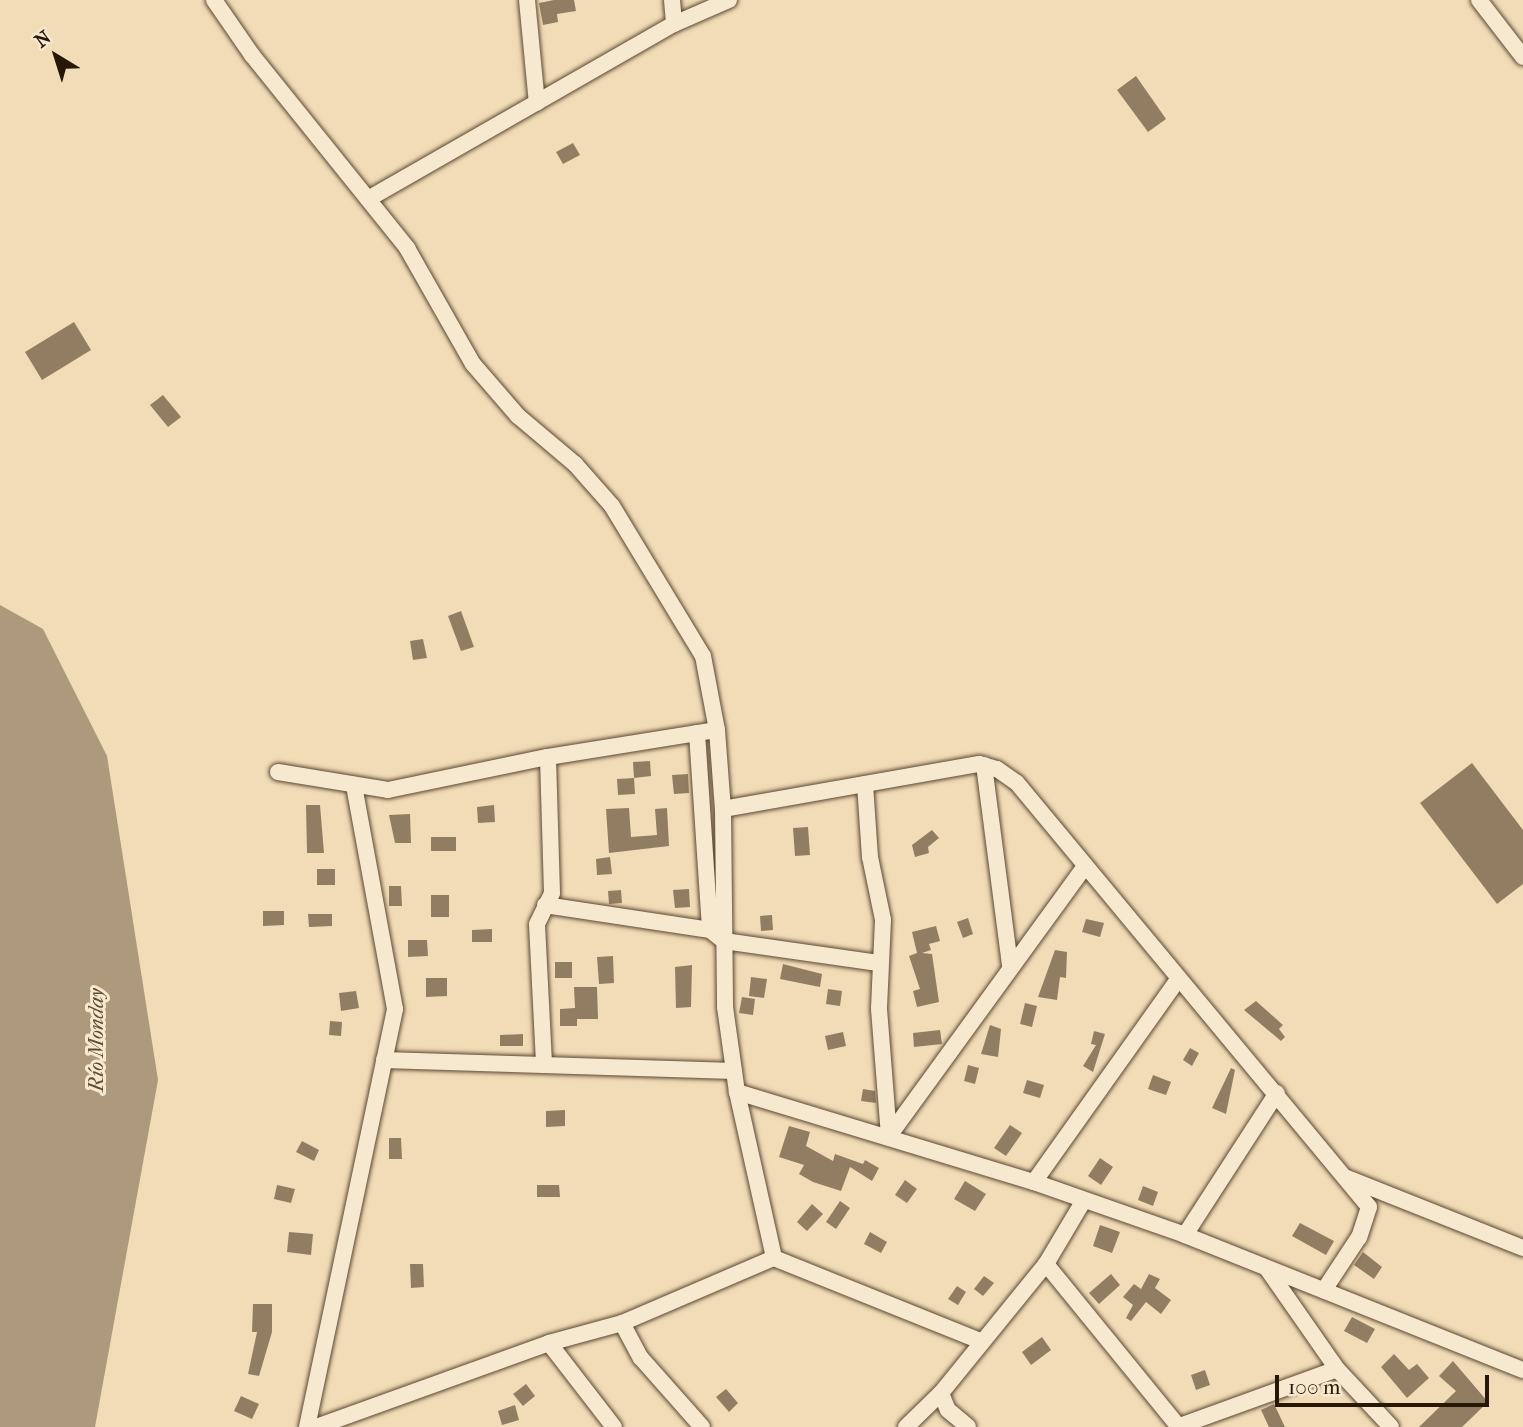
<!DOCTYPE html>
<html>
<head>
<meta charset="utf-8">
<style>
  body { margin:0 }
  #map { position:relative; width:1523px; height:1427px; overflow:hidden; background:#f2dcb7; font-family:"IM FELL French Canon",serif }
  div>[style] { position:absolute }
  .water>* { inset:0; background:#ad997b }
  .building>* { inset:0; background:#917d62 }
  .roads { filter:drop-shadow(0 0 2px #5a4832) drop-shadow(0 0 2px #5a4832) }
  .minor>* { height:16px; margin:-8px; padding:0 8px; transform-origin:8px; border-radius:8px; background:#f7e8d0 }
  span { translate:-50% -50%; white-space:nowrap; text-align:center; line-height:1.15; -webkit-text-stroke:6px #f7e8d0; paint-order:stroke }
  .water-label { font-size:21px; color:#5d4b35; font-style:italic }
  .north { position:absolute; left:21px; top:21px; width:70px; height:70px; -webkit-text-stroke:5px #f7e8d0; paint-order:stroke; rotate:322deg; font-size:19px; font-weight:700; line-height:28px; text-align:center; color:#271706 }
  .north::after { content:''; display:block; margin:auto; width:24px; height:32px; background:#271706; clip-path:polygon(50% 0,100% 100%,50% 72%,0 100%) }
  .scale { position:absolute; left:1275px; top:1375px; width:214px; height:32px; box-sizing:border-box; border:4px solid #271706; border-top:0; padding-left:9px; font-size:21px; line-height:24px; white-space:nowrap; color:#271706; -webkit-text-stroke:5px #f7e8d0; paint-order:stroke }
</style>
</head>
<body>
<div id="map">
  <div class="water">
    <div style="clip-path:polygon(0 605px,43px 629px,107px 756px,158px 1080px,95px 1427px,0 1427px)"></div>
  </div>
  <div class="building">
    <div style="clip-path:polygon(554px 0,574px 0,576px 11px,557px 14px,558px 22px,543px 25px,539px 3px)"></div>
    <div style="clip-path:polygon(1136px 76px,1166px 119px,1148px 132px,1117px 90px)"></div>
    <div style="clip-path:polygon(573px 143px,580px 155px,563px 164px,556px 152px)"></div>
    <div style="clip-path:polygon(74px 322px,91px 350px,42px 380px,25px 352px)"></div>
    <div style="clip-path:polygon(163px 395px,181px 417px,168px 427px,150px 405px)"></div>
    <div style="clip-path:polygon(461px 611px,474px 647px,461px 651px,448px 616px)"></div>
    <div style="clip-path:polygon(423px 639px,427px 658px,413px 660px,410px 641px)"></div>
    <div style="clip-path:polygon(650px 761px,651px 776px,634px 778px,633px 762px)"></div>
    <div style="clip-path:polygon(1472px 763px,1523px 830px,1523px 884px,1497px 904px,1420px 803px)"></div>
    <div style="clip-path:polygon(688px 774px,689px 793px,674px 794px,672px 775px)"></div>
    <div style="clip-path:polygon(634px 778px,635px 794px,618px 795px,617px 779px)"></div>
    <div style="clip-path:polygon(306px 805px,320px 805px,324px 853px,307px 853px)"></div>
    <div style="clip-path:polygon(494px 805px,495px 822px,478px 823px,477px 807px)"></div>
    <div style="clip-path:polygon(629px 808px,631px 837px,657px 835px,655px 809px,667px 808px,669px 846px,609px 853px,606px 809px)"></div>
    <div style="clip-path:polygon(410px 814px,411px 843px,395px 843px,389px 815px)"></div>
    <div style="clip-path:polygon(808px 827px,810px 855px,795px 856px,793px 828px)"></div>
    <div style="clip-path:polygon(932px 830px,939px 838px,928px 847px,929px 853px,915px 857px,912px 845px)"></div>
    <div style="clip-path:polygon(431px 837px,456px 837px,456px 851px,431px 851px)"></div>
    <div style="clip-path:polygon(610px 857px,612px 874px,597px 875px,596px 859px)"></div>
    <div style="clip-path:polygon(317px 869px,335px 869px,335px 885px,317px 885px)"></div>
    <div style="clip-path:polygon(389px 886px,401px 886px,402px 906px,389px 906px)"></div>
    <div style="clip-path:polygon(689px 889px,690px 907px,675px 908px,673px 890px)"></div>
    <div style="clip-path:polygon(621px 890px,622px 903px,609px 904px,608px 891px)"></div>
    <div style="clip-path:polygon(431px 895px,449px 895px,449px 917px,431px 917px)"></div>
    <div style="clip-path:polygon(263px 911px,284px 911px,284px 925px,263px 926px)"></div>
    <div style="clip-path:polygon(308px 914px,332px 914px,332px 926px,309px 927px)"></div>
    <div style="clip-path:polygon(772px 915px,773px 930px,761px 931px,760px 916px)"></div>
    <div style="clip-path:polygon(968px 918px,973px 934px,963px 938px,957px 922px)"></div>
    <div style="clip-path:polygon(1086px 919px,1104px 923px,1100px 937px,1082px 932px)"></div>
    <div style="clip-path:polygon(936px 926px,940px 941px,929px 944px,931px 950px,922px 953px,932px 954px,939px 1002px,917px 1007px,913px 991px,920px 989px,909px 956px,917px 953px,912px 932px)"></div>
    <div style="clip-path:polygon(492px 929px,492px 942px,472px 942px,472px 930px)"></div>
    <div style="clip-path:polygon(408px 940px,427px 940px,428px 956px,408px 957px)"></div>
    <div style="clip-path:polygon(1055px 950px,1067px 952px,1066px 978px,1060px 977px,1057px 1000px,1038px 997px)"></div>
    <div style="clip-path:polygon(613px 956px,614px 983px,599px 984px,597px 957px)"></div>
    <div style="clip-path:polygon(555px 962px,572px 962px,572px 978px,555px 978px)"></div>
    <div style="clip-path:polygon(783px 964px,822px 974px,820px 987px,780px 979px)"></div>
    <div style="clip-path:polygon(692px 965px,691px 1007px,676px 1008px,675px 967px)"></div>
    <div style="clip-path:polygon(751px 977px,767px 979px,764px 998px,749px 996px)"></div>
    <div style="clip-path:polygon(426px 978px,447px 978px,447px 996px,426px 997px)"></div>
    <div style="clip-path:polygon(574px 987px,597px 987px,598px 1019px,577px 1019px,577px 1026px,560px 1026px,560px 1009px,575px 1008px)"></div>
    <div style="clip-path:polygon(828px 989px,842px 991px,840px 1006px,826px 1004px)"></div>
    <div style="clip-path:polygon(356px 991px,359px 1008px,341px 1011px,339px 993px)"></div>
    <div style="clip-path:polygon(742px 997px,755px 999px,753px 1015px,739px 1013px)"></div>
    <div style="clip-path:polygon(1256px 1001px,1283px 1025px,1279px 1029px,1285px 1037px,1281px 1041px,1244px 1010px)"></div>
    <div style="clip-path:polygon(1025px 1003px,1037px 1006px,1032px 1027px,1020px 1024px)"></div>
    <div style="clip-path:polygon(330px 1021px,342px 1022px,341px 1036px,329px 1035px)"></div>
    <div style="clip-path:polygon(990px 1025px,1001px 1029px,998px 1057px,981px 1054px)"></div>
    <div style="clip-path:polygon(940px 1030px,942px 1044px,914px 1047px,913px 1033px)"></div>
    <div style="clip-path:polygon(1094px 1031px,1105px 1034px,1093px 1072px,1083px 1066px,1096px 1045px,1091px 1044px)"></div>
    <div style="clip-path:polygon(843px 1032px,846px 1046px,828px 1050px,825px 1036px)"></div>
    <div style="clip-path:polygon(523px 1034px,523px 1046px,500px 1046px,500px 1035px)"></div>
    <div style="clip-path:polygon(1190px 1048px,1199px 1053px,1192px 1066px,1183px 1060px)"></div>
    <div style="clip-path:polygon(968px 1065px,979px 1068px,975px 1084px,964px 1081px)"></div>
    <div style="clip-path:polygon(1231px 1068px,1235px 1070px,1226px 1114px,1212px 1108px)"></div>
    <div style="clip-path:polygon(1153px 1075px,1171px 1082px,1166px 1095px,1148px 1089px)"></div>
    <div style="clip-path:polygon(1027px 1080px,1044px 1085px,1040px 1098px,1023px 1093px)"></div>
    <div style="clip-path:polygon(863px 1089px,875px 1091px,876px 1103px,861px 1101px)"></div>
    <div style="clip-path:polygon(565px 1110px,565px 1126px,546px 1127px,546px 1111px)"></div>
    <div style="clip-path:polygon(1010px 1125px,1022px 1133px,1006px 1156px,994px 1148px)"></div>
    <div style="clip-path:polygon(789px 1126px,810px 1132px,806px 1146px,833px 1161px,835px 1154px,863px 1164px,865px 1160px,879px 1168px,872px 1181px,850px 1167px,841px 1191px,813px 1182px,799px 1174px,804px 1165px,779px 1157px)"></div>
    <div style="clip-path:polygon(389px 1138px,401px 1138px,402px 1159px,389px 1159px)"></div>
    <div style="clip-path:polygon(302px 1141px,319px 1150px,314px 1161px,296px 1152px)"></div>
    <div style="clip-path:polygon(1100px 1158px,1113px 1167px,1101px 1185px,1088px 1176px)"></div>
    <div style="clip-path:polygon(905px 1180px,917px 1189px,907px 1203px,895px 1195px)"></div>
    <div style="clip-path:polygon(965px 1181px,986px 1194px,975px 1211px,954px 1199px)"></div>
    <div style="clip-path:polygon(277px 1185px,295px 1189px,291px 1203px,274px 1199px)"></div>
    <div style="clip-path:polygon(537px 1185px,559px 1185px,560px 1197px,537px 1197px)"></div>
    <div style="clip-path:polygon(1143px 1186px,1158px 1192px,1153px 1206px,1138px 1200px)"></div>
    <div style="clip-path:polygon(840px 1201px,850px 1208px,836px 1229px,826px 1222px)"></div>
    <div style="clip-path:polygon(812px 1204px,823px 1214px,807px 1231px,797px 1222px)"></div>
    <div style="clip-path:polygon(1300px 1223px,1334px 1241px,1326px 1255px,1292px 1236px)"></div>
    <div style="clip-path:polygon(1100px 1225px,1120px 1232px,1112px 1253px,1093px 1246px)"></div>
    <div style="clip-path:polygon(289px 1232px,313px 1234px,311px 1255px,287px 1252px)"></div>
    <div style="clip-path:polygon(870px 1232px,887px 1242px,881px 1253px,864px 1244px)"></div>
    <div style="clip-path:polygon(1363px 1252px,1382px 1267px,1374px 1279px,1354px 1265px)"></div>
    <div style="clip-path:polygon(410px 1264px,423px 1264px,424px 1287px,411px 1288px)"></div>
    <div style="clip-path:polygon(1111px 1274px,1120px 1285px,1099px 1304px,1089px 1293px)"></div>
    <div style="clip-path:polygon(1149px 1274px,1160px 1279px,1155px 1288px,1171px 1300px,1161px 1314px,1146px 1302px,1131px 1321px,1126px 1318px,1133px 1305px,1123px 1297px,1134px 1284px,1141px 1289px)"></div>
    <div style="clip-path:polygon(984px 1276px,994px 1283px,983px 1296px,974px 1289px)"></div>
    <div style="clip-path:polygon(957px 1286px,966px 1292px,958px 1305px,948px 1299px)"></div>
    <div style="clip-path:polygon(253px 1304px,272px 1304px,272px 1332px,259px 1376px,248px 1374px,257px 1332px,252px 1332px)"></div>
    <div style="clip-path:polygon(1352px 1317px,1375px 1329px,1367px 1343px,1344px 1331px)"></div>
    <div style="clip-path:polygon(1042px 1337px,1051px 1350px,1031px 1365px,1022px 1352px)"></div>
    <div style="clip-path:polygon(1394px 1354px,1409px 1370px,1417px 1364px,1429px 1378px,1407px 1398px,1381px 1367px)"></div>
    <div style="clip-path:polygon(1453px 1361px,1488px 1402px,1462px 1427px,1419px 1427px,1456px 1391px,1439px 1376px)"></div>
    <div style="clip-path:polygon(1205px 1370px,1210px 1385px,1196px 1390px,1191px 1375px)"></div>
    <div style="clip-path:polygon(526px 1384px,535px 1396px,523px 1406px,513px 1394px)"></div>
    <div style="clip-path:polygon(726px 1389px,738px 1403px,729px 1412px,716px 1397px)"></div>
    <div style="clip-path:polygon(241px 1396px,259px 1404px,252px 1419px,234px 1411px)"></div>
    <div style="clip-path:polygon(1274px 1404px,1285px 1427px,1269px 1427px,1261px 1410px)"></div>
    <div style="clip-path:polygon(515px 1405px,519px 1420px,502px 1425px,498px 1411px)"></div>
  </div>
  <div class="roads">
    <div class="minor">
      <div style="left:214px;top:0;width:67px;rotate:55.4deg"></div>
      <div style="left:252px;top:55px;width:248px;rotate:51.2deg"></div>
      <div style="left:407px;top:248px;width:133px;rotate:60.4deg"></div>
      <div style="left:473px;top:364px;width:69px;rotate:49.1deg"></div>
      <div style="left:518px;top:416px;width:75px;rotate:40.1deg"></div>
      <div style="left:575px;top:464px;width:56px;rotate:48.6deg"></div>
      <div style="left:612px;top:506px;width:175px;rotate:58.8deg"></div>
      <div style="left:703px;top:656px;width:75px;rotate:79.3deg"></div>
      <div style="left:717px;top:730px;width:79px;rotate:85.7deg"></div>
      <div style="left:723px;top:809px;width:198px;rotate:89.4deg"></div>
      <div style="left:725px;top:1007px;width:86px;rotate:82deg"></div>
      <div style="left:737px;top:1092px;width:310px;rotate:16.9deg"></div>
      <div style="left:1034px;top:1182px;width:160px;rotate:19.3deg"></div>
      <div style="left:1185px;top:1235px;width:364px;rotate:21.8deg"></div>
      <div style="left:527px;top:0;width:103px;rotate:84.5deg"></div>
      <div style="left:672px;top:0;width:24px;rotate:85deg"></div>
      <div style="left:1479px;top:0;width:72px;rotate:52.3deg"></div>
      <div style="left:368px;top:199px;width:353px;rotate:-29.8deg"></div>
      <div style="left:674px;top:24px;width:60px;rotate:-23.6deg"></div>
      <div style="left:697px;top:733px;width:197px;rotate:86.2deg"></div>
      <div style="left:984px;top:765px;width:202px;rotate:82.6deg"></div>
      <div style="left:278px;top:772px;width:111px;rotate:9.3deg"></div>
      <div style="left:388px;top:790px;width:163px;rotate:-11.7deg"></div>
      <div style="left:548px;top:757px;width:171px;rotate:-9.1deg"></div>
      <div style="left:865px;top:784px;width:73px;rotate:86.1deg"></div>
      <div style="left:870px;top:857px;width:64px;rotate:78.3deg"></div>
      <div style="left:883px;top:920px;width:89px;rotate:92.6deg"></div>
      <div style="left:879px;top:1009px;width:127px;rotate:85.5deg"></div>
      <div style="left:723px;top:809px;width:260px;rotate:-10deg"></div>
      <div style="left:979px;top:764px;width:19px;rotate:16deg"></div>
      <div style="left:997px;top:769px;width:24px;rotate:35deg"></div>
      <div style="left:1017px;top:783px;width:551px;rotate:50.3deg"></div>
      <div style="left:1369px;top:1207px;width:32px;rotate:108deg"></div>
      <div style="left:1359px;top:1237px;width:64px;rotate:123.4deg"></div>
      <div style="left:545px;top:905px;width:167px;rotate:8.6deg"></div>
      <div style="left:710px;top:930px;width:18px;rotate:38deg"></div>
      <div style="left:724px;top:941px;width:156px;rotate:8.1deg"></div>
      <div style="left:384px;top:1060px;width:350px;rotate:1.8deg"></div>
      <div style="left:544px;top:1063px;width:139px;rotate:-92.9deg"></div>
      <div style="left:537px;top:924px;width:34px;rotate:-64deg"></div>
      <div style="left:552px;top:893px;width:136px;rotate:-91.7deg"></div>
      <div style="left:737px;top:1092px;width:170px;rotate:77.4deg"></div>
      <div style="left:889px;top:1136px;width:331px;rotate:-54deg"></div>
      <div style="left:1347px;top:1178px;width:189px;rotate:21.7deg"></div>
      <div style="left:1034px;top:1182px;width:249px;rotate:-54.6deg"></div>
      <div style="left:1185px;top:1235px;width:169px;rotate:-57.1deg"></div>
      <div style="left:1046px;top:1264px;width:210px;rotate:50.8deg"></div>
      <div style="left:1268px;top:1270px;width:121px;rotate:55.1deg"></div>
      <div style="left:1337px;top:1369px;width:79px;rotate:47deg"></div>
      <div style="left:622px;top:1323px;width:40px;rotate:62deg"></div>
      <div style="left:641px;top:1358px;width:92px;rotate:48.5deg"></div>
      <div style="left:549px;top:1343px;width:106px;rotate:52.3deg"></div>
      <div style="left:941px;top:1393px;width:18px;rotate:68deg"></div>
      <div style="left:948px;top:1410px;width:26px;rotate:40deg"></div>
      <div style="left:307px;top:1427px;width:427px;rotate:-78.1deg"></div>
      <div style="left:395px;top:1009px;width:228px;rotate:-100.4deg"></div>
      <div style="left:316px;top:1427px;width:248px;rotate:-19.8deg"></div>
      <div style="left:549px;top:1343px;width:76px;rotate:-15.3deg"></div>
      <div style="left:622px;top:1323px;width:165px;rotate:-23.2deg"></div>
      <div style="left:774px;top:1258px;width:222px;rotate:21.9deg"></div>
      <div style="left:906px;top:1427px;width:49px;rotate:-44.2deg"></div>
      <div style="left:941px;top:1393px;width:166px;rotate:-50.9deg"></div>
      <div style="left:1046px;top:1264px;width:74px;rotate:-59.3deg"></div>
      <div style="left:1177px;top:1427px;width:170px;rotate:-19.9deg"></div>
    </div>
  </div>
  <div class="water-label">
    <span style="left:96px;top:1040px;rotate:-90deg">Río Monday</span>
  </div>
  <div class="north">N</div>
  <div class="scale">100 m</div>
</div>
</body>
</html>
